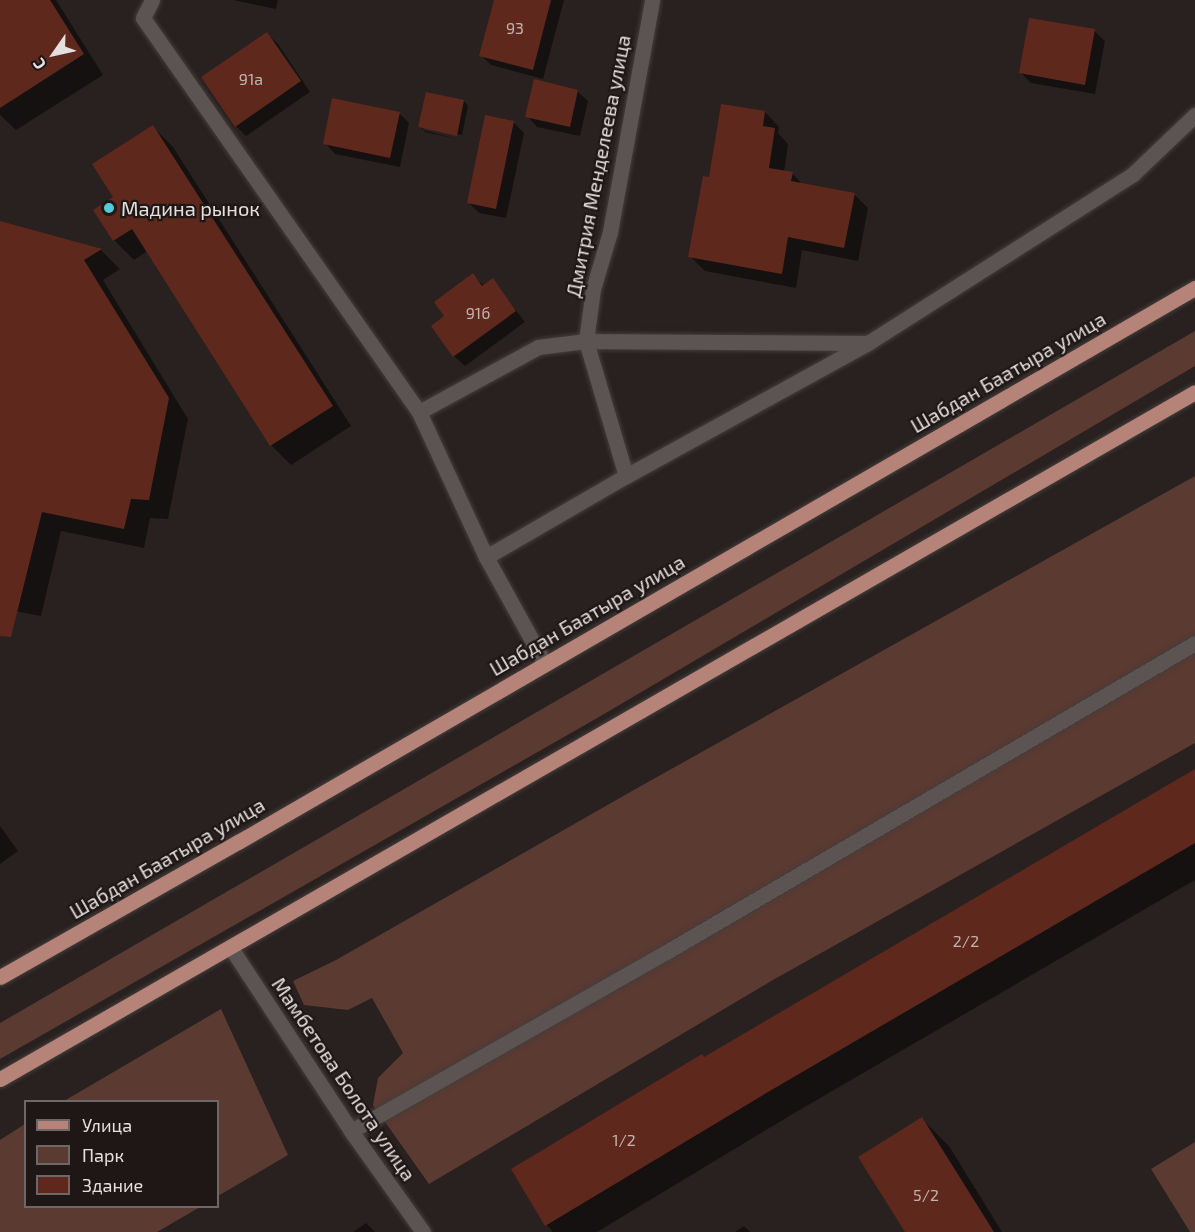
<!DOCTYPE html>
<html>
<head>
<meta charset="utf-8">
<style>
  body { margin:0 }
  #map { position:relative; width:1195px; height:1232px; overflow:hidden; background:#28211f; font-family:"Exo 2",sans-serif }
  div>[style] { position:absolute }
  .green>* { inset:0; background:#5b3a32 }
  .shadow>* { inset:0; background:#0007 }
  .building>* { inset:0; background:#5f281d }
  .roads { filter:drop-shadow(0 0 2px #443d3c) drop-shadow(0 0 2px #443d3c) }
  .street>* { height:15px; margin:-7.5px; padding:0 7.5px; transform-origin:7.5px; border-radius:7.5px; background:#5c5452 }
  .secondary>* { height:15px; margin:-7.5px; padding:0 7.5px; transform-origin:7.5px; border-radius:7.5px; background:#5c5452 }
  .primary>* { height:15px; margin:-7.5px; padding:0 7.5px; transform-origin:7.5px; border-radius:7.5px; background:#b58378 }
  .dots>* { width:16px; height:16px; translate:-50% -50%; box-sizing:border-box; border:3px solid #1e1716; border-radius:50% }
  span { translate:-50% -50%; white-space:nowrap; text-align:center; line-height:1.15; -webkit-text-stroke:4.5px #1e1716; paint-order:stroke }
  .number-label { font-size:16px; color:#c4b2ae }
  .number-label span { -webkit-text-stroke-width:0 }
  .street-label { font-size:20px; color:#e5e0df }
  .poi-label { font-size:20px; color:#e5e0df }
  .left { translate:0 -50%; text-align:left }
  .legend { position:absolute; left:24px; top:1100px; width:195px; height:108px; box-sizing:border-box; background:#1e1716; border:2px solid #6e6766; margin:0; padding:8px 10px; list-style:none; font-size:18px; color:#e5e0df }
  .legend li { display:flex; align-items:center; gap:12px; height:30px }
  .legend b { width:30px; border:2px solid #6e6766 }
  .north { position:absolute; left:24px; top:24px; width:60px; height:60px; -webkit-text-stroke:4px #1e1716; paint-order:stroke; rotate:236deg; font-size:16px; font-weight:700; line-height:24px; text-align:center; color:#e5e0df }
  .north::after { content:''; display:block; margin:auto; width:21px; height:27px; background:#e5e0df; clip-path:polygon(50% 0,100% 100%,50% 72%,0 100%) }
</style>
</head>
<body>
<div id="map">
  <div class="green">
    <div style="clip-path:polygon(1195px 331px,1195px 366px,599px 717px,0 1059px,0 1023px)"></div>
    <div style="clip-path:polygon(1195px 476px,1195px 743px,773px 980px,429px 1184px,373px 1105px,378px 1078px,403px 1053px,372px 998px,348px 1010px,304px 1005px,293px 981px,336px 960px,632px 791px)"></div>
    <div style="clip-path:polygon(221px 1009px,288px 1155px,218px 1196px,218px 1102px,64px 1101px)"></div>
    <div style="clip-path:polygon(25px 1124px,26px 1206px,200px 1207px,157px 1232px,0 1232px,0 1140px)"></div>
    <div style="clip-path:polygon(1195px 1142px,1195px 1232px,1190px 1232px,1151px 1169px)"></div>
  </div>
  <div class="shadow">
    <div style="clip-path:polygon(0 0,56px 0,103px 75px,16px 130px,0 115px)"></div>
    <div style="clip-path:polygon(233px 0,278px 0,276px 9px)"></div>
    <div style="clip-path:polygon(496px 0,564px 0,543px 79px,491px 65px,481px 55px)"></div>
    <div style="clip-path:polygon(1094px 31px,1105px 41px,1095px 94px,1031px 83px,1021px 73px)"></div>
    <div style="clip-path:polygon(267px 34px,278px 44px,310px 92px,246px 136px,236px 126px)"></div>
    <div style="clip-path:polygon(577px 91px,588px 101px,580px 136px,537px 127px,527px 116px)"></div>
    <div style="clip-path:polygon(464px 101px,468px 106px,462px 135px,423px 127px,423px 130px,461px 140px,425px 132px,420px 127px)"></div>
    <div style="clip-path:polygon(765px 112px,779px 127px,778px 133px,788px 144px,784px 172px,792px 173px,803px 185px,854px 194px,868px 208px,858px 261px,802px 250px,796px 288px,705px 271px,690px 256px,710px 179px)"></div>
    <div style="clip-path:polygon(399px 113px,409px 123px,400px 167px,335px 154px,325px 143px)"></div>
    <div style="clip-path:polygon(513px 122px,524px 133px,506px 218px,479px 213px,469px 203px)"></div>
    <div style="clip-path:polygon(153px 127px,173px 147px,351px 426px,291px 465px,271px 445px,148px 251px,134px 260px,114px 240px,95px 210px,115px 198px)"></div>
    <div style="clip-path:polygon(0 222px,101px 250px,120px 269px,103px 280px,188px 419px,168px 519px,150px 518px,144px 548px,61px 531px,41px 616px,9px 610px,0 626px)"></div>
    <div style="clip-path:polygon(473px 275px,484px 286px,492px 280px,525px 322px,465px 366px,454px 356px,446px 316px)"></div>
    <div style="clip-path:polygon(1195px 771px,1195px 880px,791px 1115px,597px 1232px,553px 1232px,547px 1225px,513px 1169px)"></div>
    <div style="clip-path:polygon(0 826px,18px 851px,0 864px)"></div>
    <div style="clip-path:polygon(922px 1119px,949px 1146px,1002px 1232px,906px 1232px)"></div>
    <div style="clip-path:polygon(366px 1223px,375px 1232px,353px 1232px)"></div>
    <div style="clip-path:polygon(744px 1226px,750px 1232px,735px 1232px)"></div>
  </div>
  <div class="building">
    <div style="clip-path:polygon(0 0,50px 0,84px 54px,0 108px)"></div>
    <div style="clip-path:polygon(494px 0,551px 0,533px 70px,479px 56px)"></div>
    <div style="clip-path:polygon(1029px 18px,1095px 29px,1085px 85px,1019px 73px)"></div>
    <div style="clip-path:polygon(267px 32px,301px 81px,235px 127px,201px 77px)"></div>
    <div style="clip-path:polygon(534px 79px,578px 90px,570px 127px,525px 117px)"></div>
    <div style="clip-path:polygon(426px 92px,464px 100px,457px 136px,418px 127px)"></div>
    <div style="clip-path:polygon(332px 98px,400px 112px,390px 158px,323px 144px)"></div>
    <div style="clip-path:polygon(721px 104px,765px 111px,763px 126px,775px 128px,769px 168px,793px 172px,791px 181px,855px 193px,844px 248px,788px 237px,782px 274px,688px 257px,703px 176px,709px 177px)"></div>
    <div style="clip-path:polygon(485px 115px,514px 121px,496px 209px,467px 203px)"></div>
    <div style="clip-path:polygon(153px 125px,333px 406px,270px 446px,132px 229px,113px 241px,93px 210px,113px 197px,92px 164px)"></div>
    <div style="clip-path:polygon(0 221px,102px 249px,84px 260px,169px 398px,149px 500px,131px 499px,124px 529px,42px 512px,11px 637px,0 636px)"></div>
    <div style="clip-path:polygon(473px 273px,482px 286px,493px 278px,516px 311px,453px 357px,431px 326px,444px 316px,434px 302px)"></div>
    <div style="clip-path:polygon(1195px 769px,1195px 843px,768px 1092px,545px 1226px,511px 1169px,702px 1054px,704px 1057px)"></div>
    <div style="clip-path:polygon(922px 1117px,994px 1232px,905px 1232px,858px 1157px)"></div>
  </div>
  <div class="roads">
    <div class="street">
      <div style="left:152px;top:0;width:20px;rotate:117deg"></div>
      <div style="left:143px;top:18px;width:481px;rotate:55deg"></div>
      <div style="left:419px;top:412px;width:160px;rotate:65.2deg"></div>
      <div style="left:486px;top:557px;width:122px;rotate:61.1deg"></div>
      <div style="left:419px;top:412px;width:136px;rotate:-28.6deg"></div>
      <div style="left:538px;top:347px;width:48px;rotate:-7.1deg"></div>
      <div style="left:586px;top:341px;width:279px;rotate:0.4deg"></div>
      <div style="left:626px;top:476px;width:141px;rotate:-106.5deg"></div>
      <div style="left:586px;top:341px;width:52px;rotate:-82.3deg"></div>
      <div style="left:593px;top:289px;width:59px;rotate:-73.4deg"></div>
      <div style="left:610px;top:232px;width:236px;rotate:-79.7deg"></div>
      <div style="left:486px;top:557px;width:162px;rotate:-30.1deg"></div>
      <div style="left:626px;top:476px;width:276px;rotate:-28.8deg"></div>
      <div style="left:868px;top:343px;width:314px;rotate:-32.5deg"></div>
      <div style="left:1133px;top:174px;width:86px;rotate:-43.6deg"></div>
      <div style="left:351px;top:1131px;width:365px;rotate:-29.6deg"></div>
      <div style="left:668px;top:951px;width:610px;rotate:-30.3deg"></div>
    </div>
    <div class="secondary">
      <div style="left:231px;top:948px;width:219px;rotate:56.7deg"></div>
      <div style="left:351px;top:1131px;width:124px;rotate:54.5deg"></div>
    </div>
    <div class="primary">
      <div style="left:0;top:977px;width:274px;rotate:-29.6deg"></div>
      <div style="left:238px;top:842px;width:1106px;rotate:-30.07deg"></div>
      <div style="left:0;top:1079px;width:1378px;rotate:-29.89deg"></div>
    </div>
  </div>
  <div class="dots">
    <div style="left:109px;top:208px;background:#53cbda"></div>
  </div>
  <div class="number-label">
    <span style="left:515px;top:28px">93</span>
    <span style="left:251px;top:79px">91а</span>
    <span style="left:478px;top:313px">91б</span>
    <span style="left:966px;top:941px">2/2</span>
    <span style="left:624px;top:1140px">1/2</span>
    <span style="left:926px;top:1195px">5/2</span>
  </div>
  <div class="street-label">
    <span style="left:598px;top:166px;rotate:-79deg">Дмитрия Менделеева улица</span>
    <span style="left:1008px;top:372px;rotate:-30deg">Шабдан Баатыра улица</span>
    <span style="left:587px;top:615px;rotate:-30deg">Шабдан Баатыра улица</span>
    <span style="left:167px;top:858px;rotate:-30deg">Шабдан Баатыра улица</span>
    <span style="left:344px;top:1079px;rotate:56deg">Мамбетова Болота улица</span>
  </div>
  <div class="poi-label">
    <span class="left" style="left:121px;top:208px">Мадина рынок</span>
  </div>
  <ul class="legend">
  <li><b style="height:8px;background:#b58378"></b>Улица</li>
  <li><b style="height:16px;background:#5b3a32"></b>Парк</li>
  <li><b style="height:16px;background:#5f281d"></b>Здание</li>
  </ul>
  <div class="north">С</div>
</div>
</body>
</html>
